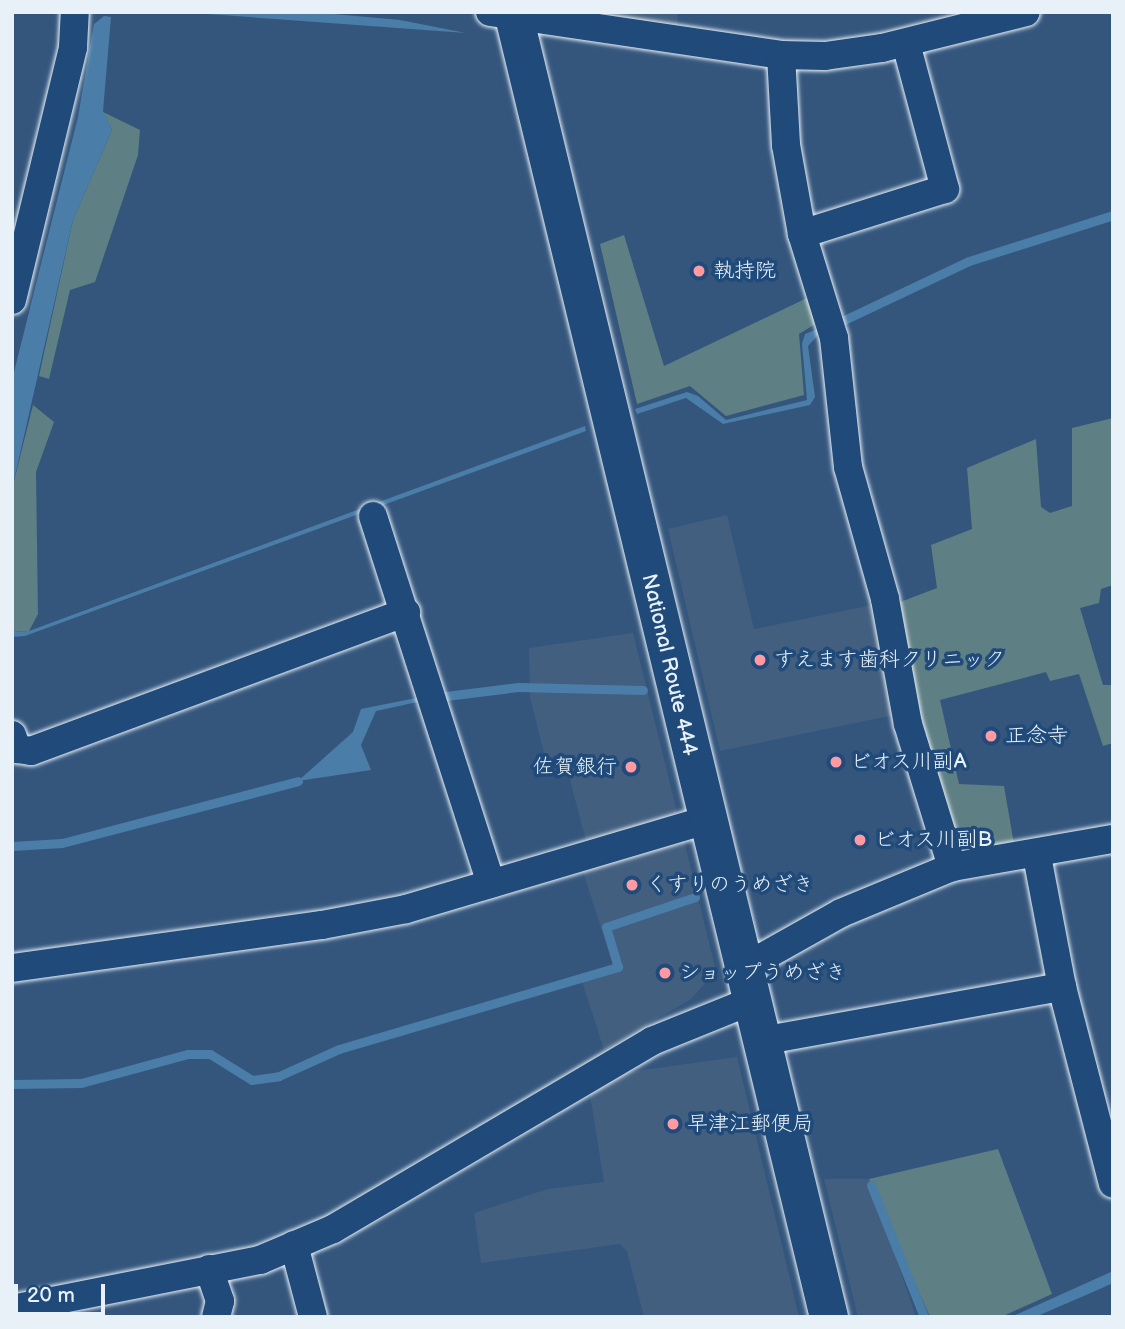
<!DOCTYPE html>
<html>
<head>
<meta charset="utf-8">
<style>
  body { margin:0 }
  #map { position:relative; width:1125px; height:1329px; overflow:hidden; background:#34567d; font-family:"Balsamiq Sans","Klee One",sans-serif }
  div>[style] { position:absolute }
  .built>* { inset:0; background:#435f7f }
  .green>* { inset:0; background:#5e7f83 }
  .water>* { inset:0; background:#4a7da8 }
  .stream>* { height:9px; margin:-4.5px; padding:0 4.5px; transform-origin:4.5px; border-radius:4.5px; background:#4a7da8 }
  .roads { filter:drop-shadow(0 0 2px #e8f1f8) drop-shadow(0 0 2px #e8f1f8) }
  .minor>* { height:28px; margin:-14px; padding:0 14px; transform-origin:14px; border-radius:14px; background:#1f4a7a }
  .trunk>* { height:38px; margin:-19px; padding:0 19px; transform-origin:19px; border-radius:19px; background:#1f4a7a }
  .dots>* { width:19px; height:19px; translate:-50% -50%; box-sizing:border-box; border:4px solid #1f4a7a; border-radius:50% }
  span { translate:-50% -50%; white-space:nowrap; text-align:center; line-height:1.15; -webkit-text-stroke:7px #1f4a7a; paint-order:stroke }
  .poi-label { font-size:21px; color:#e8f1f8 }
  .left { translate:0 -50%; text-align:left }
  .right { translate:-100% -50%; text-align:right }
  .street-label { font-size:21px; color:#e8f1f8 }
  .frame { position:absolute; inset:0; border:14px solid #e8f1f8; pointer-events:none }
  .scale { position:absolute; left:14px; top:1284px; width:91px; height:32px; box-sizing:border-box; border:4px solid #e8f1f8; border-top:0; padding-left:9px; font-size:21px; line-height:24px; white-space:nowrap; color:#e8f1f8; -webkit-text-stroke:5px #1f4a7a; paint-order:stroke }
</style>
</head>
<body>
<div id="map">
  <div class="built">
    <div style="clip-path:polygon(579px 12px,677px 12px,678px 27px)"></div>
    <div style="clip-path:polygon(727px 515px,754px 629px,873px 605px,894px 715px,720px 751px,668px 529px)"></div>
    <div style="clip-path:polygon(633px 633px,716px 971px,691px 999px,604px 1050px,582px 981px,615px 972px,581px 865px,588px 848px,566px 765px,548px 769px,530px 697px,529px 648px)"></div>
    <div style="clip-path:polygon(737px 1057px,799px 1317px,644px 1317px,627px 1251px,620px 1244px,481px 1263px,474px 1213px,548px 1189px,604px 1182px,589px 1088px,615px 1074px)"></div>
    <div style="clip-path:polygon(824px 1179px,869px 1179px,916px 1317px,858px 1317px)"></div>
  </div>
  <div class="green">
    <div style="clip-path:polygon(103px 112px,140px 130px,138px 155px,95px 282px,70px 290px,49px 379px,39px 376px,73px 220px,112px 130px)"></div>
    <div style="clip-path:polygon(624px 235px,664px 366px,807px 298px,817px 323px,799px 334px,804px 395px,726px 416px,690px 386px,637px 404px,600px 244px)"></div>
    <div style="clip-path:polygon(33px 405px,54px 422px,36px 472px,38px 614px,29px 631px,12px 632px,12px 489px)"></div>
    <div style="clip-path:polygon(1113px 418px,1113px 585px,1101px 589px,1099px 603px,1080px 608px,1103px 685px,1113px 685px,1113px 743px,1103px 746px,1079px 674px,1050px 681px,1046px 672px,940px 700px,959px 784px,1004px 786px,1015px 850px,978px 856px,951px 842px,915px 715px,895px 604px,937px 588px,931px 545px,972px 529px,967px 468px,1036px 439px,1041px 507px,1050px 513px,1072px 506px,1072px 428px)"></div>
    <div style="clip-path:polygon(998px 1149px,1052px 1294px,1001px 1317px,930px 1317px,869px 1179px)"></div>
  </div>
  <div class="water">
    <div style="clip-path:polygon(181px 12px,312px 12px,400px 20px,466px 33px)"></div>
    <div style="clip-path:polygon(104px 16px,111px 17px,103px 111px,112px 130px,73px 220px,12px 489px,12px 380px,78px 117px,94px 24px)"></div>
    <div style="clip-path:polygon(818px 329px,819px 334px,808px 346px,815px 397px,810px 405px,723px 424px,686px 398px,637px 414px,635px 409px,687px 392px,698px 396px,726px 420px,807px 400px,802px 344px,805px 334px)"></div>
    <div style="clip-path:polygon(585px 426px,586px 431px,25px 636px,12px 637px,12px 632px,29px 631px)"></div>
    <div style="clip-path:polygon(421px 697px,422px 701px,376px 711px,361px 745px,371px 770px,298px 781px,353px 732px,361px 709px)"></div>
    <div style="clip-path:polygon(1113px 1271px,1113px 1283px,1093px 1292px,1035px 1317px,1011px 1317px)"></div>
  </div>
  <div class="stream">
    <div style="left:842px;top:321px;width:140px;rotate:-25.3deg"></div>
    <div style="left:969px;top:261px;width:151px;rotate:-17.7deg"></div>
    <div style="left:446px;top:696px;width:73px;rotate:-7.1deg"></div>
    <div style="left:518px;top:687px;width:125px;rotate:1.4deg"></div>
    <div style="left:12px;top:846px;width:50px;rotate:-3.4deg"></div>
    <div style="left:62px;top:843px;width:244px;rotate:-14.7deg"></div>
    <div style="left:12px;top:1084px;width:69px;rotate:-0.8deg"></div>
    <div style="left:81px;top:1083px;width:111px;rotate:-15.2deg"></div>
    <div style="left:188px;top:1054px;width:22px"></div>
    <div style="left:210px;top:1054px;width:49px;rotate:31.8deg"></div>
    <div style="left:252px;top:1080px;width:27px;rotate:-8deg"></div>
    <div style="left:279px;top:1076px;width:66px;rotate:-24.2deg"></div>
    <div style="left:339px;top:1049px;width:291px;rotate:-16.4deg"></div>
    <div style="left:618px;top:967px;width:42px;rotate:-106.7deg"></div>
    <div style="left:606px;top:927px;width:94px;rotate:-18.6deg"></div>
    <div style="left:871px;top:1185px;width:142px;rotate:68.1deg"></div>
  </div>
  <div class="roads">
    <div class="minor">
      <div style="left:490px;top:12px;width:294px;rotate:8.4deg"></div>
      <div style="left:781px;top:55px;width:44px;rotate:1.3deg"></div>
      <div style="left:825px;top:56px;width:58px;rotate:-8deg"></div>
      <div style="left:882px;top:48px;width:148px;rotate:-14deg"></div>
      <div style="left:781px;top:55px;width:90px;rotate:86.8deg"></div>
      <div style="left:786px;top:145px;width:90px;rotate:79.8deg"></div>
      <div style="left:802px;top:234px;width:109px;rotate:72.9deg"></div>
      <div style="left:834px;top:338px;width:130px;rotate:83.8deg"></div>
      <div style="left:848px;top:467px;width:137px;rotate:74.3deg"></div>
      <div style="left:885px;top:599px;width:127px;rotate:79.6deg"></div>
      <div style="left:908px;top:724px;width:150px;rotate:72.9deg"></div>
      <div style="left:802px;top:234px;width:150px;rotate:-17.5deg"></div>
      <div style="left:945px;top:189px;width:151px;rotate:-105deg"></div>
      <div style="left:12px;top:300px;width:260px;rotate:-76.4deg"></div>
      <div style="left:73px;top:47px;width:35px;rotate:-87deg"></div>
      <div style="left:373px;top:516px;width:386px;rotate:72.2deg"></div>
      <div style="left:12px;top:735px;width:15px;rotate:70deg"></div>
      <div style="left:17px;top:749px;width:14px;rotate:8deg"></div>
      <div style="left:31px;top:751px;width:400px;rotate:-20.3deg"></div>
      <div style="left:12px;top:968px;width:313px;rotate:-7.9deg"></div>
      <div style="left:322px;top:925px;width:86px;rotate:-10.8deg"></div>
      <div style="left:406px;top:909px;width:313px;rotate:-16.5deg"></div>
      <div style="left:743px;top:968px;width:112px;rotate:-29.3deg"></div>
      <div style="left:841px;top:913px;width:120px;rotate:-22.5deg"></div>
      <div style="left:952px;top:867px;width:163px;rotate:-9.9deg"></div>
      <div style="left:1062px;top:987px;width:203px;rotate:75.5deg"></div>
      <div style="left:761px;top:1041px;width:306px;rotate:-10.2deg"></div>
      <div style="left:1062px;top:987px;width:133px;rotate:-100.8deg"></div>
      <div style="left:294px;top:1245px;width:74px;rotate:75.2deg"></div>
      <div style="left:209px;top:1269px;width:34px;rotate:71deg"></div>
      <div style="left:220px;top:1301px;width:16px;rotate:104deg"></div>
      <div style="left:12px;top:1309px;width:253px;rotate:-11.2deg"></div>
      <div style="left:260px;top:1260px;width:79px;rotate:-23deg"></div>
      <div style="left:333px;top:1229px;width:370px;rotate:-30.5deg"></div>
      <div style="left:652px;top:1041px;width:107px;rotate:-22deg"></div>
    </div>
    <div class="trunk">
      <div style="left:513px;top:12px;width:1343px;rotate:76.39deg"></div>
    </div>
  </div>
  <div class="dots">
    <div style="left:699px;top:271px;background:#ff9aa2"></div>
    <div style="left:760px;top:660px;background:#ff9aa2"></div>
    <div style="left:991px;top:736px;background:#ff9aa2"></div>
    <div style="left:836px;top:762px;background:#ff9aa2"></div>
    <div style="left:631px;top:767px;background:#ff9aa2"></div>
    <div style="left:860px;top:840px;background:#ff9aa2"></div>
    <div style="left:632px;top:885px;background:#ff9aa2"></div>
    <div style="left:665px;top:973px;background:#ff9aa2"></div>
    <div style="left:673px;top:1124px;background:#ff9aa2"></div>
  </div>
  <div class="poi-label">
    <span class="left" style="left:713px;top:271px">執持院</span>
    <span class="left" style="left:774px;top:660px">すえます歯科クリニック</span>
    <span class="left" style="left:1005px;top:736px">正念寺</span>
    <span class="left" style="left:850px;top:762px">ビオス川副A</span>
    <span class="right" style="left:617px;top:767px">佐賀銀行</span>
    <span class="left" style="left:874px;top:840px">ビオス川副B</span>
    <span class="left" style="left:646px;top:885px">くすりのうめざき</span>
    <span class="left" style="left:679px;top:973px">ショップうめざき</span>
    <span class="left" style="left:687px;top:1124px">早津江郵便局</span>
  </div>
  <div class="street-label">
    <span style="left:669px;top:665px;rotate:77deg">National Route 444</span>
  </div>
  <div class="frame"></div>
  <div class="scale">20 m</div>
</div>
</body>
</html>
